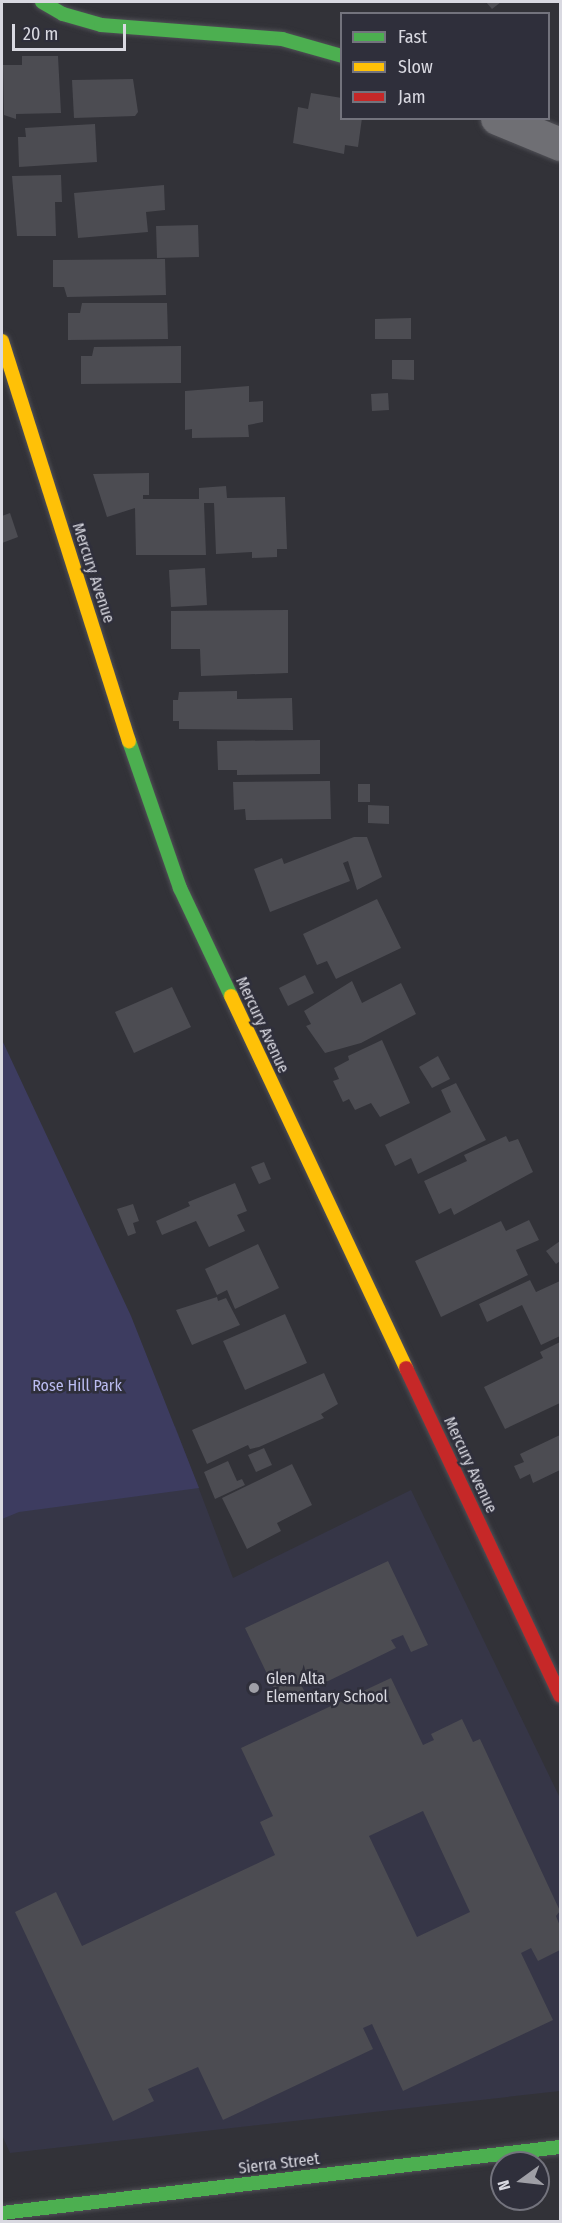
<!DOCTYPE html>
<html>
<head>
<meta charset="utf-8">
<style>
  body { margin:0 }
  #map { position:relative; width:562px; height:2223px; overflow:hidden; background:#323238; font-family:"Fira Sans Condensed",sans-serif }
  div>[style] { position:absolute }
  .built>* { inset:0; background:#363647 }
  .green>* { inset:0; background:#3d3c60 }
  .building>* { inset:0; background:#4c4c52 }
  .roads { filter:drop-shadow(0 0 2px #505056) drop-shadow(0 0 2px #505056) }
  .street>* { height:33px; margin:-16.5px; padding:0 16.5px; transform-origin:16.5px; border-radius:16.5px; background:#6f6f74 }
  .fast>* { height:14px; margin:-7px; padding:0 7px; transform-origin:7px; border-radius:7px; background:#4caf50 }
  .slow>* { height:14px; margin:-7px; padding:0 7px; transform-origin:7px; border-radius:7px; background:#ffc107 }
  .jam>* { height:14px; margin:-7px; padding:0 7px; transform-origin:7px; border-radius:7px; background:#c62828 }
  .dots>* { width:16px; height:16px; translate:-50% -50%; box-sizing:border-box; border:3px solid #2f2f3b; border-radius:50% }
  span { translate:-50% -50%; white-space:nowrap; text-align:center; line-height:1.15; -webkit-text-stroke:5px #2f2f3b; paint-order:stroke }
  .street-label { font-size:16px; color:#d9d9e1 }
  .park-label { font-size:16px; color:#bbbcf1 }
  .poi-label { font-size:16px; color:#d9d9e1 }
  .left { translate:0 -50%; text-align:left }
  .frame { position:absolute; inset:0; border:3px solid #d9d9e1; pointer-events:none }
  .legend { position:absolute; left:340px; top:12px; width:210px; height:108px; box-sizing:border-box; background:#2f2f3b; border:2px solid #73737d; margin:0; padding:8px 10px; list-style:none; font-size:18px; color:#d9d9e1 }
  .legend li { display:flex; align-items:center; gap:12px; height:30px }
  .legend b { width:30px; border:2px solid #73737d }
  .north { position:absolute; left:490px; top:2151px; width:60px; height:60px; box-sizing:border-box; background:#2f2f3b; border:2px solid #73737d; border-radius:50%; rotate:255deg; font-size:16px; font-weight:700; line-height:24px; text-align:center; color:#d9d9e1 }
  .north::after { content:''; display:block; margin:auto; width:21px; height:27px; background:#9f9fa6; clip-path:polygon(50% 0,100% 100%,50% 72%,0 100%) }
  .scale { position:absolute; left:12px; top:24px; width:114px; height:27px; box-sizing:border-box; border:3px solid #d9d9e1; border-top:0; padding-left:8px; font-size:18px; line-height:21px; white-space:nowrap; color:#d9d9e1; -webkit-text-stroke:4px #2f2f3b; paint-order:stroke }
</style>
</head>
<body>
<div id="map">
  <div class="built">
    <div style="clip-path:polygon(175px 1426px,233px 1578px,411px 1490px,560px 1798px,560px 2091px,10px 2153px,2px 2135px,2px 1506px)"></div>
  </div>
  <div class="green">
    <div style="clip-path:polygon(2px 1040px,131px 1316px,199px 1488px,19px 1512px,2px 1519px)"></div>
  </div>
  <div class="building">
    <div style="clip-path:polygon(486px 2px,501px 2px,492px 9px)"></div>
    <div style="clip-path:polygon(22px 56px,58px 56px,61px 113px,16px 114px,16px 119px,4px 115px,3px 65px,22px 65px)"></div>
    <div style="clip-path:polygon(133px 79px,138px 112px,135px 116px,74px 118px,72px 80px)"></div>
    <div style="clip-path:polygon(311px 93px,342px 98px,342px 118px,362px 118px,358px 147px,345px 145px,344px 154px,293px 143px,298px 107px,308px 109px)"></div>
    <div style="clip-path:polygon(95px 124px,97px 162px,19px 167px,18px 137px,26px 137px,25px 128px)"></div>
    <div style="clip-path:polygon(61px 175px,62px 202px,55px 202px,56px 236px,17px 236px,12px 176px)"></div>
    <div style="clip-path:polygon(164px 185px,165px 210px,146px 212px,148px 232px,78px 238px,74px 193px)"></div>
    <div style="clip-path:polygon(198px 225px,199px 257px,157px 258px,156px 226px)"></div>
    <div style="clip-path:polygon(165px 259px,166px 295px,67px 297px,64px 287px,53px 287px,53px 260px)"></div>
    <div style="clip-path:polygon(82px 303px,167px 303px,168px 339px,68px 340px,68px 313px,80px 313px)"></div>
    <div style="clip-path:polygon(411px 318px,411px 339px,375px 339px,375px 319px)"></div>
    <div style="clip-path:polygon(181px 346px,181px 383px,81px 384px,81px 356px,92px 356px,94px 347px)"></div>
    <div style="clip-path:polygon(392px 360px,414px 360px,414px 380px,392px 379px)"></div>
    <div style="clip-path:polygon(249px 386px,249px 402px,263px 401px,263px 422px,248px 425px,249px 437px,192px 438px,192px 429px,185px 430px,185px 391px)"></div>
    <div style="clip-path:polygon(388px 393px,389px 410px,372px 411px,371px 394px)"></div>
    <div style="clip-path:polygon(149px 473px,149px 495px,143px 495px,143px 499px,199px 499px,199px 488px,226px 486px,227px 498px,285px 497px,287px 549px,277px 549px,277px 557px,252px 558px,252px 552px,216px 554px,214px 503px,204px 503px,206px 555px,136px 555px,135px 508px,107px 517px,93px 474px)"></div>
    <div style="clip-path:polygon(10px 513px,18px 537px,2px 543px,2px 516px)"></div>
    <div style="clip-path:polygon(205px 568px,207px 605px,171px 607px,169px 570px)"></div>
    <div style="clip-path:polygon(288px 610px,288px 673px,201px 676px,200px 649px,171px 649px,171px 611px)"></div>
    <div style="clip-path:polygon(237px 691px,237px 699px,292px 698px,293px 730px,179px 729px,179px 721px,173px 721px,173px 700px,178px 700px,179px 692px)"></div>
    <div style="clip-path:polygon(320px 740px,320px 774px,237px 775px,237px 770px,218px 770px,217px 741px)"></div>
    <div style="clip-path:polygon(330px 781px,331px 819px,246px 820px,245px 809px,234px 810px,233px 782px)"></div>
    <div style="clip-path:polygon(358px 784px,370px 784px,370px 802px,358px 802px)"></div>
    <div style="clip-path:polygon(368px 805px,389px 806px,389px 824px,368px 823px)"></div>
    <div style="clip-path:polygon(354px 837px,367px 837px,382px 877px,357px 890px,348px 861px,343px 863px,350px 881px,270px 912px,254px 869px,282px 858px,284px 864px)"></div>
    <div style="clip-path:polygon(377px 899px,401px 948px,336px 979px,327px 961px,317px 965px,303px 934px)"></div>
    <div style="clip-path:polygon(305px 975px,314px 993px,288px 1006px,279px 988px)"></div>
    <div style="clip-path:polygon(352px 981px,362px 1003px,401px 983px,416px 1014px,361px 1043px,325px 1053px,306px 1026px,311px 1024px,304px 1011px)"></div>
    <div style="clip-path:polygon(172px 987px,191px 1027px,134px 1053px,115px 1012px)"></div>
    <div style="clip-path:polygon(382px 1040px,410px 1103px,380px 1117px,371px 1103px,355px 1110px,349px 1099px,343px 1102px,333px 1081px,339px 1079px,334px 1068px,349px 1060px,348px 1056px)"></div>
    <div style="clip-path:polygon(438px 1056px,450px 1079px,432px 1088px,419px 1067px)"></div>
    <div style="clip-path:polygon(456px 1083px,486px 1140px,418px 1174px,411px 1158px,395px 1166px,385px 1145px,451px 1112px,441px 1090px)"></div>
    <div style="clip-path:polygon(506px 1136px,509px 1142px,518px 1139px,533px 1172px,454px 1215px,451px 1208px,439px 1214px,424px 1181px,467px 1161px,464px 1155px)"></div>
    <div style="clip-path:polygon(264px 1162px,271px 1179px,259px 1184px,251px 1167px)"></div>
    <div style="clip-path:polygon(235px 1183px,247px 1211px,237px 1215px,245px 1231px,209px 1247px,196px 1221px,162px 1235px,156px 1221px,190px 1206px,188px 1202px)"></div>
    <div style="clip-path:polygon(133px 1204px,139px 1221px,133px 1223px,136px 1233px,128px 1236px,117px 1209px)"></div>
    <div style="clip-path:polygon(529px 1220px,539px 1240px,516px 1250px,528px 1275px,441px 1317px,415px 1261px,501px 1221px,506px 1231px)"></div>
    <div style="clip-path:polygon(560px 1241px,560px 1261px,556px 1264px,546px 1251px)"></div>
    <div style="clip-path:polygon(258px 1244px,279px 1288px,235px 1309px,227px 1290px,217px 1295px,205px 1269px)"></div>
    <div style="clip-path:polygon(530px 1280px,536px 1292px,560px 1281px,560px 1336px,541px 1345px,522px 1305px,487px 1322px,479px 1304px)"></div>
    <div style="clip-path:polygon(217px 1297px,218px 1301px,226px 1298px,240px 1325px,192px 1345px,176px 1310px)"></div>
    <div style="clip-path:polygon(285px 1314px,307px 1363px,245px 1390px,223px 1341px)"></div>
    <div style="clip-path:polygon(560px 1342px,560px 1403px,505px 1429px,484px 1387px,543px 1358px,540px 1352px)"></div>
    <div style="clip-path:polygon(324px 1373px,338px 1404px,321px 1414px,324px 1418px,259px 1447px,250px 1449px,248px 1445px,207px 1464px,192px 1430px)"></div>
    <div style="clip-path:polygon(560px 1435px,560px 1470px,533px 1483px,530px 1474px,520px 1479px,514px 1466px,524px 1462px,520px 1454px)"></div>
    <div style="clip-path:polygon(264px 1448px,272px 1465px,256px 1472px,248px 1455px)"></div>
    <div style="clip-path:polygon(228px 1461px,237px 1481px,242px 1479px,245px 1485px,215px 1499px,204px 1472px)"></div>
    <div style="clip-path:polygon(292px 1464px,312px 1505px,277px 1523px,281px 1531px,247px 1549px,222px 1498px)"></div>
    <div style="clip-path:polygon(388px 1561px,428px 1645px,411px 1652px,403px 1635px,391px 1640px,396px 1648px,320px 1685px,315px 1675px,300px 1683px,305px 1692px,281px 1703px,245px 1628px)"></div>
    <div style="clip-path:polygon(evenodd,391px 1678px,423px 1745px,434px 1740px,431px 1734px,462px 1719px,473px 1742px,480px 1739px,560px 1911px,556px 1916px,560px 1926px,560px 1950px,538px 1961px,531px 1948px,521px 1953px,553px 2020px,403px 2091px,372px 2024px,363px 2028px,373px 2049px,223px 2120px,198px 2067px,148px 2089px,154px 2101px,113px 2121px,15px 1912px,56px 1892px,82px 1946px,275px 1855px,260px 1822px,273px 1816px,241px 1748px,391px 1678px,423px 1811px,470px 1912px,417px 1937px,369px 1836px,423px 1811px)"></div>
  </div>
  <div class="roads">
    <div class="street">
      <div style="left:497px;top:118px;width:68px;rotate:22.4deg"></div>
    </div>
    <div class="fast">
      <div style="left:42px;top:2px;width:24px;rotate:30deg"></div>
      <div style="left:63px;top:14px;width:40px;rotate:16deg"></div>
      <div style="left:101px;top:25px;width:182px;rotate:4.4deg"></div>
      <div style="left:282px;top:39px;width:62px;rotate:15.8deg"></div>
      <div style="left:129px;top:741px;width:156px;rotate:70.9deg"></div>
      <div style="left:180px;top:888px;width:119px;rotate:64.7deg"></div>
      <div style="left:2px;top:2213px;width:562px;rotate:-6.75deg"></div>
    </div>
    <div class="slow">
      <div style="left:2px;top:341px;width:420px;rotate:72.4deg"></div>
      <div style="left:231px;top:996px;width:411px;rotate:64.8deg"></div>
    </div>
    <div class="jam">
      <div style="left:406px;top:1368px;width:362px;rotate:64.8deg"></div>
    </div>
  </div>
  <div class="dots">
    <div style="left:254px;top:1688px;background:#9f9fa6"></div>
  </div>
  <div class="street-label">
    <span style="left:93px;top:573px;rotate:72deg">Mercury Avenue</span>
    <span style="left:262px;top:1025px;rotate:65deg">Mercury Avenue</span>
    <span style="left:470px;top:1465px;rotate:65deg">Mercury Avenue</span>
    <span style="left:279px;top:2164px;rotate:-7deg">Sierra Street</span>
  </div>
  <div class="park-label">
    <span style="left:77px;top:1386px">Rose Hill Park</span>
  </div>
  <div class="poi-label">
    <span class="left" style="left:266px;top:1688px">Glen Alta<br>Elementary School</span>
  </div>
  <div class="frame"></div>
  <ul class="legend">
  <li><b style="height:8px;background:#4caf50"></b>Fast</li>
  <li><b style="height:8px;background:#ffc107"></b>Slow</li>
  <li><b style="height:8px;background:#c62828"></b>Jam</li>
  </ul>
  <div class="north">N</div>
  <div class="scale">20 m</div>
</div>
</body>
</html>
